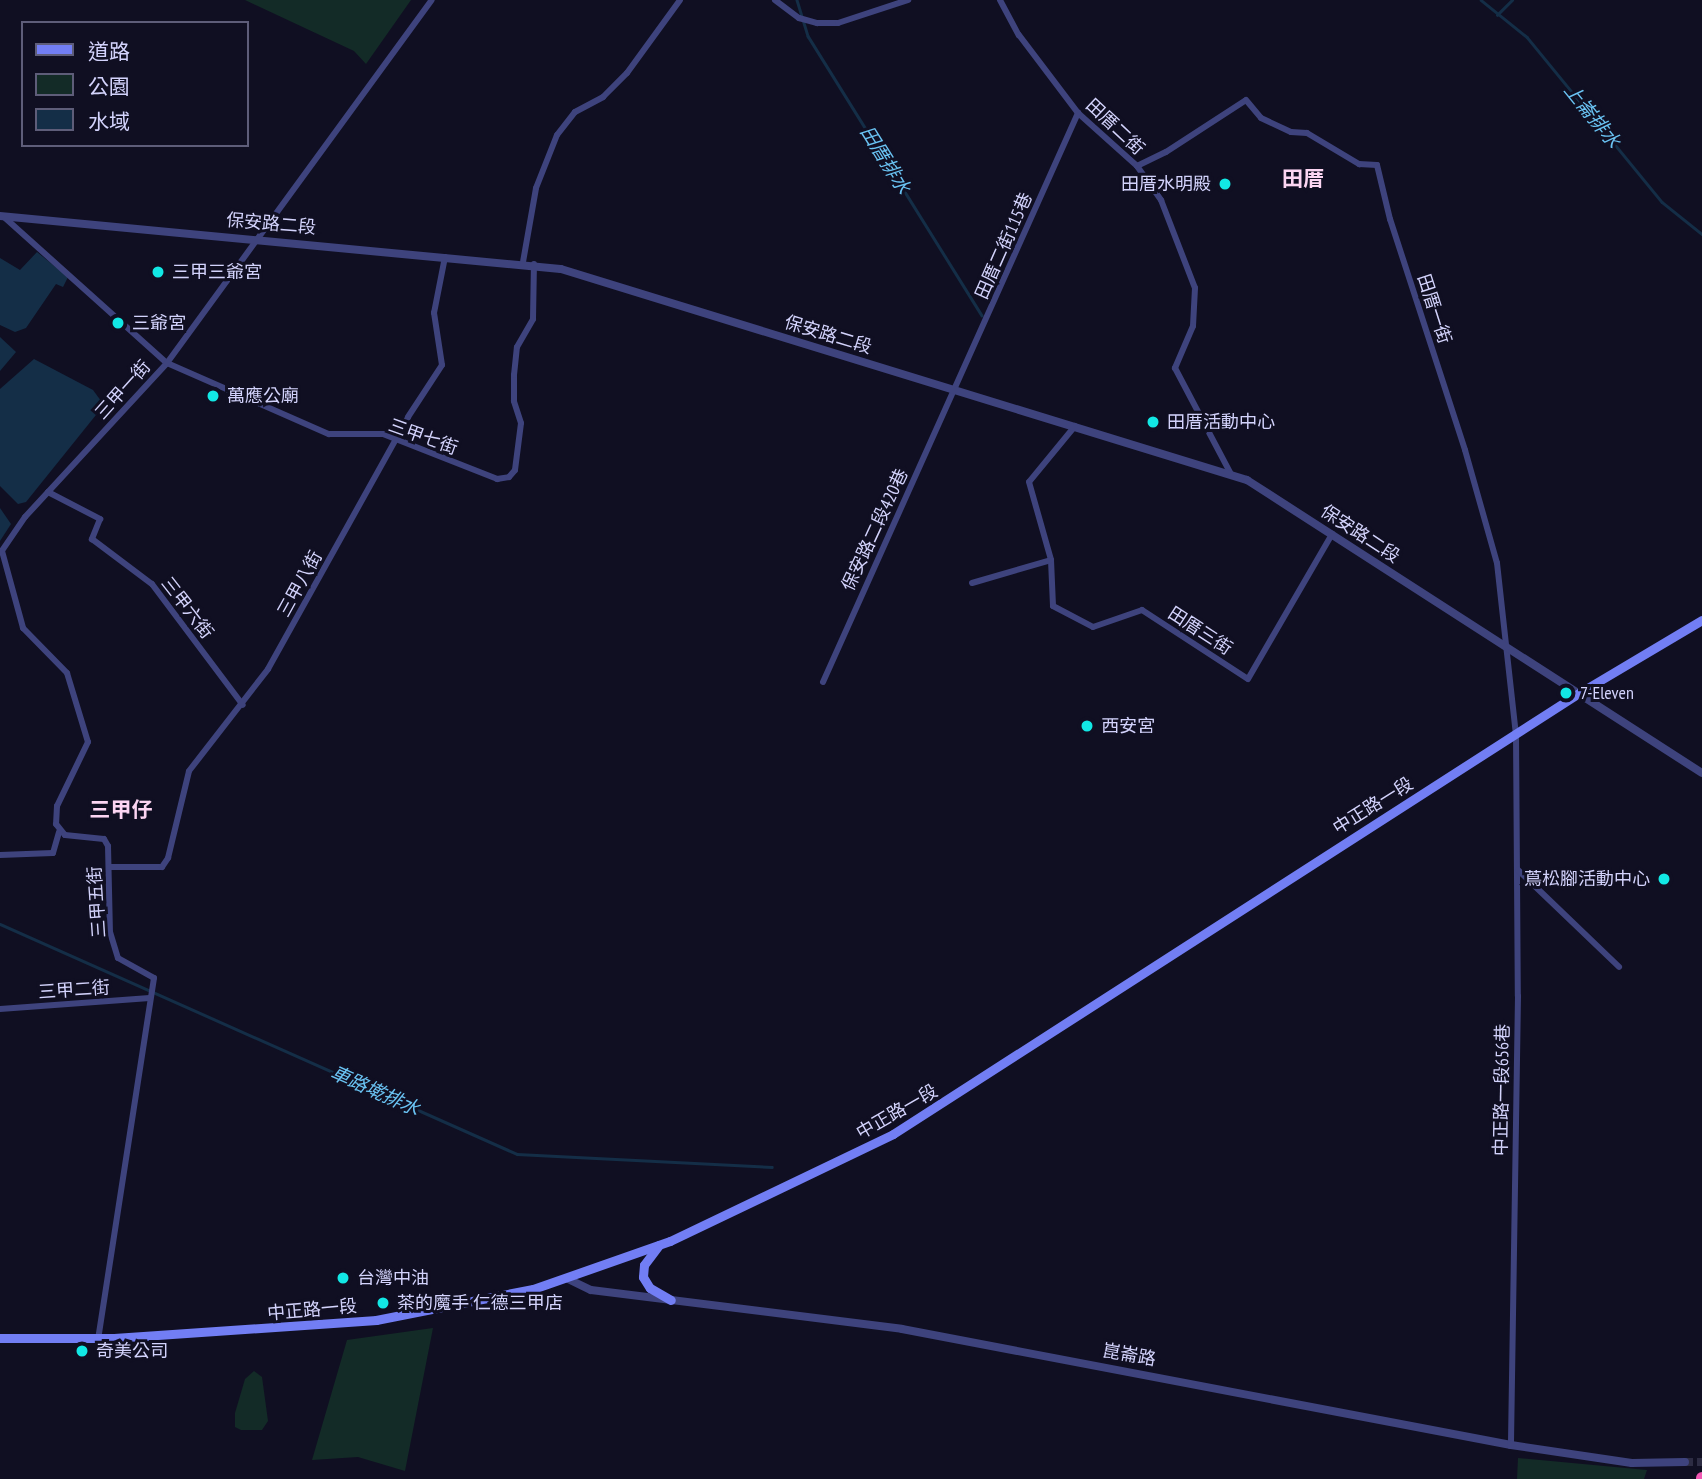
<!DOCTYPE html>
<html>
<head>
<meta charset="utf-8">
<style>
  body { margin:0 }
  #map { position:relative; width:1702px; height:1479px; overflow:hidden; background:#100f22; font-family:"PT Sans Narrow","Noto Sans TC",sans-serif }
  div>[style] { position:absolute }
  .green>* { inset:0; background:#132b27 }
  .water>* { inset:0; background:#142e47 }
  .stream>* { height:2.5px; margin:-1.25px; padding:0 1.25px; transform-origin:1.25px; border-radius:1.25px; background:#142e47 }
  .tertiary-tunnel>* { height:8px; margin-top:-4px; transform-origin:0; background:repeating-linear-gradient(90deg,#2d2c43 0 8px,transparent 0 12px) }
  .minor>* { height:6px; margin:-3px; padding:0 3px; transform-origin:3px; border-radius:3px; background:#3e437d }
  .tertiary>* { height:8px; margin:-4px; padding:0 4px; transform-origin:4px; border-radius:4px; background:#3e437d }
  .secondary>* { height:9px; margin:-4.5px; padding:0 4.5px; transform-origin:4.5px; border-radius:4.5px; background:#727ef4 }
  .motorway>* { height:12px; margin:-6px; padding:0 6px; transform-origin:6px; border-radius:6px; background:#f258b4 }
  .dots>* { width:19px; height:19px; translate:-50% -50%; box-sizing:border-box; border:4px solid #100f22; border-radius:50% }
  span { translate:-50% -50%; white-space:nowrap; text-align:center; line-height:1.15; -webkit-text-stroke:6px #100f22; paint-order:stroke }
  .street-label { font-size:18px; color:#d3d3fc }
  .poi-label { font-size:18px; color:#d3d3fc }
  .right { translate:-100% -50%; text-align:right }
  .left { translate:0 -50%; text-align:left }
  .water-label { font-size:19px; color:#6ac3f3; font-style:italic }
  .quarter-label { font-size:21px; color:#fcd5f2; font-weight:700 }
  .legend { position:absolute; left:21px; top:21px; width:228px; height:126px; box-sizing:border-box; background:#100f22; border:2px solid #5e5d79; margin:0; padding:9px 12px; list-style:none; font-size:21px; color:#d3d3fc }
  .legend li { display:flex; align-items:center; gap:14px; height:35px }
  .legend b { width:35px; border:2px solid #5e5d79 }
</style>
</head>
<body>
<div id="map">
  <div class="green">
    <div style="clip-path:polygon(245px 0,411px 0,366px 64px,354px 51px)"></div>
    <div style="clip-path:polygon(433px 1328px,405px 1471px,358px 1457px,312px 1460px,347px 1340px)"></div>
    <div style="clip-path:polygon(254px 1371px,262px 1377px,268px 1421px,262px 1430px,241px 1430px,235px 1427px,235px 1413px,245px 1379px)"></div>
    <div style="clip-path:polygon(1518px 1458px,1647px 1470px,1644px 1479px,1517px 1479px)"></div>
  </div>
  <div class="water">
    <div style="clip-path:polygon(37px 252px,68px 277px,63px 287px,56px 284px,26px 328px,15px 332px,0 325px,0 258px,20px 270px)"></div>
    <div style="clip-path:polygon(0 337px,16px 352px,0 371px)"></div>
    <div style="clip-path:polygon(34px 359px,93px 390px,104px 405px,26px 502px,18px 504px,0 486px,0 389px)"></div>
    <div style="clip-path:polygon(0 508px,11px 524px,0 541px)"></div>
  </div>
  <div class="stream">
    <div style="left:797px;top:0;width:38px;rotate:73deg"></div>
    <div style="left:808px;top:36px;width:329px;rotate:58.1deg"></div>
    <div style="left:1481px;top:0;width:59px;rotate:38.8deg"></div>
    <div style="left:1527px;top:37px;width:213px;rotate:50.7deg"></div>
    <div style="left:1662px;top:202px;width:51px;rotate:38.7deg"></div>
    <div style="left:1497px;top:15px;width:21px;rotate:-45deg"></div>
    <div style="left:0;top:924px;width:566px;rotate:23.98deg"></div>
    <div style="left:517px;top:1154px;width:255px;rotate:2.9deg"></div>
  </div>
  <div class="tertiary-tunnel">
    <div style="left:1685px;top:1462px;width:17px"></div>
  </div>
  <div class="minor">
    <div style="left:775px;top:0;width:30px;rotate:37deg"></div>
    <div style="left:799px;top:18px;width:19px;rotate:16deg"></div>
    <div style="left:817px;top:23px;width:21px"></div>
    <div style="left:838px;top:23px;width:74px;rotate:-18.2deg"></div>
    <div style="left:1000px;top:0;width:40px;rotate:62deg"></div>
    <div style="left:1019px;top:35px;width:98px;rotate:52.9deg"></div>
    <div style="left:1078px;top:113px;width:79px;rotate:41.9deg"></div>
    <div style="left:1137px;top:166px;width:42px;rotate:54.8deg"></div>
    <div style="left:1161px;top:200px;width:94px;rotate:68.9deg"></div>
    <div style="left:1195px;top:288px;width:38px;rotate:93deg"></div>
    <div style="left:1193px;top:326px;width:46px;rotate:113.2deg"></div>
    <div style="left:1175px;top:368px;width:122px;rotate:62.2deg"></div>
    <div style="left:1137px;top:166px;width:32px;rotate:-26deg"></div>
    <div style="left:1166px;top:152px;width:95px;rotate:-33deg"></div>
    <div style="left:1246px;top:100px;width:23px;rotate:50deg"></div>
    <div style="left:1261px;top:118px;width:33px;rotate:25deg"></div>
    <div style="left:1291px;top:132px;width:16px;rotate:4deg"></div>
    <div style="left:1307px;top:133px;width:61px;rotate:30.8deg"></div>
    <div style="left:1359px;top:164px;width:18px;rotate:3deg"></div>
    <div style="left:1377px;top:165px;width:56px;rotate:76.5deg"></div>
    <div style="left:1390px;top:219px;width:243px;rotate:72deg"></div>
    <div style="left:1465px;top:450px;width:117px;rotate:74.2deg"></div>
    <div style="left:1497px;top:563px;width:172px;rotate:83.7deg"></div>
    <div style="left:1516px;top:734px;width:262px;rotate:89.6deg"></div>
    <div style="left:1518px;top:996px;width:449px;rotate:90.9deg"></div>
    <div style="left:4px;top:217px;width:219px;rotate:41.9deg"></div>
    <div style="left:167px;top:363px;width:177px;rotate:23.7deg"></div>
    <div style="left:329px;top:434px;width:54px"></div>
    <div style="left:383px;top:434px;width:123px;rotate:21.5deg"></div>
    <div style="left:497px;top:479px;width:12px;rotate:-9deg"></div>
    <div style="left:509px;top:477px;width:9px;rotate:-49deg"></div>
    <div style="left:515px;top:470px;width:47px;rotate:-82.7deg"></div>
    <div style="left:521px;top:423px;width:23px;rotate:-108deg"></div>
    <div style="left:514px;top:401px;width:26px;rotate:-90deg"></div>
    <div style="left:514px;top:375px;width:28px;rotate:-84deg"></div>
    <div style="left:517px;top:347px;width:32px;rotate:-60deg"></div>
    <div style="left:533px;top:319px;width:55px;rotate:-89deg"></div>
    <div style="left:523px;top:262px;width:75px;rotate:-80deg"></div>
    <div style="left:536px;top:188px;width:57px;rotate:-68.4deg"></div>
    <div style="left:557px;top:135px;width:29px;rotate:-52deg"></div>
    <div style="left:575px;top:112px;width:32px;rotate:-28deg"></div>
    <div style="left:603px;top:97px;width:34px;rotate:-45deg"></div>
    <div style="left:627px;top:73px;width:90px;rotate:-54deg"></div>
    <div style="left:1075px;top:426px;width:72px;rotate:129.4deg"></div>
    <div style="left:1029px;top:482px;width:81px;rotate:74.2deg"></div>
    <div style="left:1051px;top:560px;width:46px;rotate:87.5deg"></div>
    <div style="left:1053px;top:606px;width:45px;rotate:27.7deg"></div>
    <div style="left:1093px;top:627px;width:52px;rotate:-19.1deg"></div>
    <div style="left:1142px;top:610px;width:126px;rotate:33.1deg"></div>
    <div style="left:1248px;top:679px;width:168px;rotate:-59.9deg"></div>
    <div style="left:48px;top:492px;width:59px;rotate:27.4deg"></div>
    <div style="left:100px;top:519px;width:22px;rotate:112deg"></div>
    <div style="left:92px;top:539px;width:75px;rotate:36.9deg"></div>
    <div style="left:152px;top:584px;width:151px;rotate:53.1deg"></div>
    <div style="left:2px;top:551px;width:80px;rotate:74.7deg"></div>
    <div style="left:23px;top:628px;width:63px;rotate:45.6deg"></div>
    <div style="left:67px;top:673px;width:72px;rotate:73.1deg"></div>
    <div style="left:88px;top:742px;width:71px;rotate:115.8deg"></div>
    <div style="left:57px;top:806px;width:18px;rotate:93deg"></div>
    <div style="left:56px;top:824px;width:14px;rotate:51deg"></div>
    <div style="left:65px;top:835px;width:39px;rotate:6deg"></div>
    <div style="left:104px;top:839px;width:8px;rotate:60deg"></div>
    <div style="left:108px;top:846px;width:86px;rotate:88.7deg"></div>
    <div style="left:110px;top:932px;width:27px;rotate:73deg"></div>
    <div style="left:118px;top:958px;width:41px;rotate:29.1deg"></div>
    <div style="left:154px;top:978px;width:364px;rotate:98.8deg"></div>
    <div style="left:1px;top:552px;width:42px;rotate:-55.6deg"></div>
    <div style="left:25px;top:517px;width:209px;rotate:-47.3deg"></div>
    <div style="left:167px;top:363px;width:449px;rotate:-53.9deg"></div>
    <div style="left:972px;top:583px;width:82px;rotate:-16.2deg"></div>
    <div style="left:823px;top:682px;width:624px;rotate:-65.86deg"></div>
    <div style="left:0;top:855px;width:53px;rotate:-2.2deg"></div>
    <div style="left:53px;top:853px;width:22px;rotate:-74deg"></div>
    <div style="left:109px;top:867px;width:53px"></div>
    <div style="left:162px;top:867px;width:11px;rotate:-56deg"></div>
    <div style="left:168px;top:858px;width:89px;rotate:-76.4deg"></div>
    <div style="left:189px;top:771px;width:129px;rotate:-52.2deg"></div>
    <div style="left:268px;top:669px;width:288px;rotate:-60.9deg"></div>
    <div style="left:408px;top:417px;width:62px;rotate:-56.8deg"></div>
    <div style="left:442px;top:365px;width:53px;rotate:-98.7deg"></div>
    <div style="left:434px;top:313px;width:57px;rotate:-78.9deg"></div>
    <div style="left:1518px;top:870px;width:140px;rotate:43.8deg"></div>
    <div style="left:0;top:1009px;width:150px;rotate:-4.2deg"></div>
  </div>
  <div class="tertiary">
    <div style="left:0;top:216px;width:563px;rotate:5.4deg"></div>
    <div style="left:561px;top:269px;width:718px;rotate:17.1deg"></div>
    <div style="left:1247px;top:480px;width:541px;rotate:32.78deg"></div>
    <div style="left:568px;top:1279px;width:25px;rotate:26deg"></div>
    <div style="left:591px;top:1290px;width:313px;rotate:7.1deg"></div>
    <div style="left:902px;top:1329px;width:620px;rotate:10.78deg"></div>
    <div style="left:1511px;top:1445px;width:122px;rotate:8.5deg"></div>
    <div style="left:1632px;top:1463px;width:53px;rotate:-1.1deg"></div>
  </div>
  <div class="secondary">
    <div style="left:659px;top:1245px;width:25px;rotate:127deg"></div>
    <div style="left:644px;top:1265px;width:12px;rotate:95deg"></div>
    <div style="left:643px;top:1277px;width:13px;rotate:58deg"></div>
    <div style="left:650px;top:1288px;width:24px;rotate:30deg"></div>
    <div style="left:0;top:1338px;width:114px"></div>
    <div style="left:114px;top:1338px;width:263px;rotate:-3.9deg"></div>
    <div style="left:376px;top:1320px;width:160px;rotate:-11.2deg"></div>
    <div style="left:533px;top:1289px;width:145px;rotate:-19.3deg"></div>
    <div style="left:670px;top:1241px;width:247px;rotate:-25.6deg"></div>
    <div style="left:893px;top:1134px;width:816px;rotate:-32.74deg"></div>
    <div style="left:1579px;top:693px;width:143px;rotate:-30.7deg"></div>
  </div>
  <div class="motorway">
    <div style="left:1702px;top:1479px;width:1px;rotate:-90deg"></div>
  </div>
  <div class="dots">
    <div style="left:1225px;top:184px;background:#12e8e5"></div>
    <div style="left:158px;top:272px;background:#12e8e5"></div>
    <div style="left:118px;top:323px;background:#12e8e5"></div>
    <div style="left:213px;top:396px;background:#12e8e5"></div>
    <div style="left:1153px;top:422px;background:#12e8e5"></div>
    <div style="left:1566px;top:693px;background:#12e8e5"></div>
    <div style="left:1087px;top:726px;background:#12e8e5"></div>
    <div style="left:1664px;top:879px;background:#12e8e5"></div>
    <div style="left:343px;top:1278px;background:#12e8e5"></div>
    <div style="left:383px;top:1303px;background:#12e8e5"></div>
    <div style="left:82px;top:1351px;background:#12e8e5"></div>
  </div>
  <div class="street-label">
    <span style="left:1115px;top:127px;rotate:43deg">田厝二街</span>
    <span style="left:271px;top:224px;rotate:5deg">保安路二段</span>
    <span style="left:1004px;top:246px;rotate:-66deg">田厝二街115巷</span>
    <span style="left:1434px;top:309px;rotate:72deg">田厝一街</span>
    <span style="left:828px;top:335px;rotate:17deg">保安路二段</span>
    <span style="left:123px;top:390px;rotate:-48deg">三甲一街</span>
    <span style="left:423px;top:437px;rotate:20deg">三甲七街</span>
    <span style="left:875px;top:530px;rotate:-65deg">保安路二段420巷</span>
    <span style="left:1360px;top:534px;rotate:33deg">保安路二段</span>
    <span style="left:300px;top:584px;rotate:-61deg">三甲八街</span>
    <span style="left:187px;top:608px;rotate:52deg">三甲六街</span>
    <span style="left:1200px;top:631px;rotate:33deg">田厝三街</span>
    <span style="left:1373px;top:806px;rotate:-32deg">中正路一段</span>
    <span style="left:97px;top:902px;rotate:-94deg">三甲五街</span>
    <span style="left:74px;top:990px;rotate:-4deg">三甲二街</span>
    <span style="left:1502px;top:1090px;rotate:-89deg">中正路一段656巷</span>
    <span style="left:897px;top:1112px;rotate:-30deg">中正路一段</span>
    <span style="left:312px;top:1310px;rotate:-5deg">中正路一段</span>
    <span style="left:1129px;top:1355px;rotate:10deg">崑崙路</span>
  </div>
  <div class="poi-label">
    <span class="right" style="left:1211px;top:184px">田厝水明殿</span>
    <span class="left" style="left:172px;top:272px">三甲三爺宮</span>
    <span class="left" style="left:132px;top:323px">三爺宮</span>
    <span class="left" style="left:227px;top:396px">萬應公廟</span>
    <span class="left" style="left:1167px;top:422px">田厝活動中心</span>
    <span class="left" style="left:1580px;top:693px">7-Eleven</span>
    <span class="left" style="left:1101px;top:726px">西安宮</span>
    <span class="right" style="left:1650px;top:879px">蔦松腳活動中心</span>
    <span class="left" style="left:357px;top:1278px">台灣中油</span>
    <span class="left" style="left:397px;top:1303px">茶的魔手 仁德三甲店</span>
    <span class="left" style="left:96px;top:1351px">奇美公司</span>
  </div>
  <div class="water-label">
    <span style="left:1592px;top:116px;rotate:51deg">上崙排水</span>
    <span style="left:885px;top:160px;rotate:58deg">田厝排水</span>
    <span style="left:375px;top:1091px;rotate:24deg">車路墘排水</span>
  </div>
  <div class="quarter-label">
    <span style="left:1303px;top:179px">田厝</span>
    <span style="left:121px;top:810px">三甲仔</span>
  </div>
  <ul class="legend">
  <li><b style="height:9px;background:#727ef4"></b>道路</li>
  <li><b style="height:19px;background:#132b27"></b>公園</li>
  <li><b style="height:19px;background:#142e47"></b>水域</li>
  </ul>
</div>
</body>
</html>
